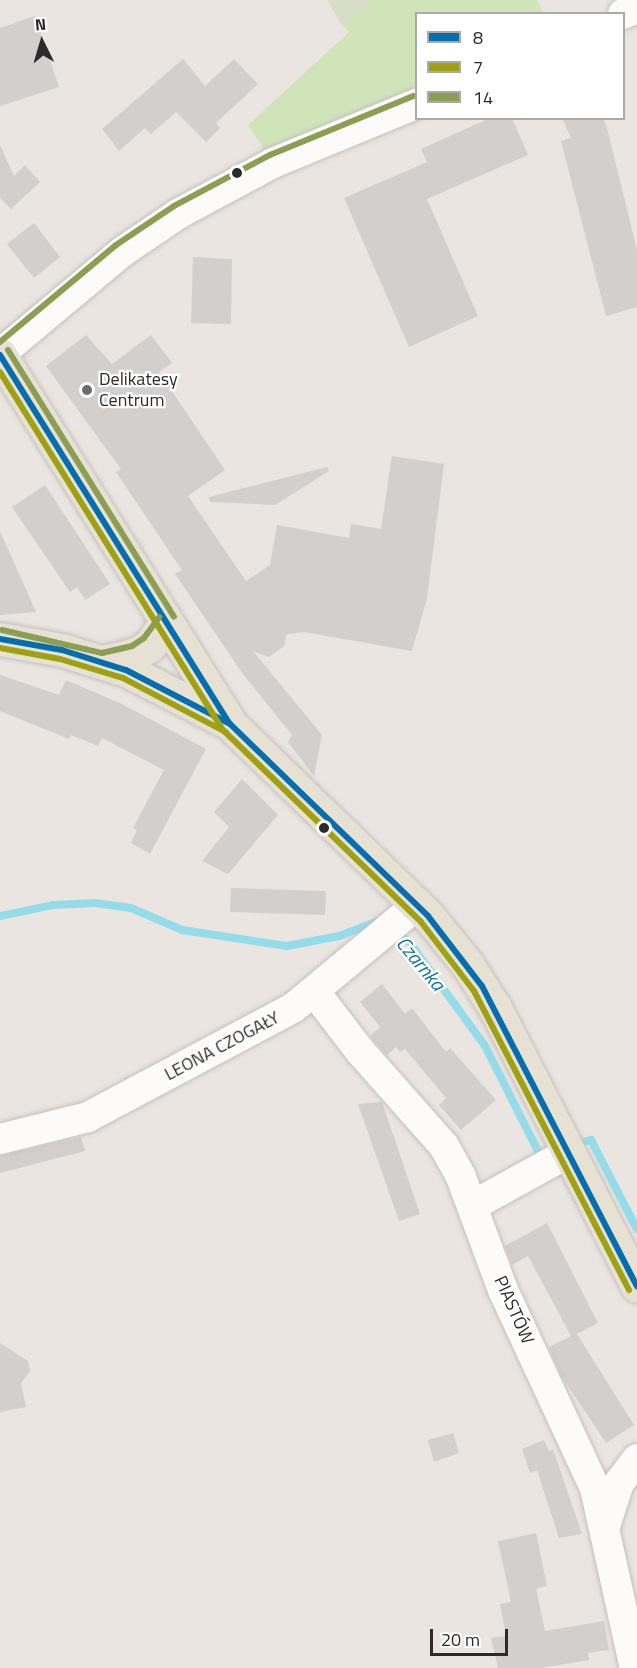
<!DOCTYPE html>
<html>
<head>
<meta charset="utf-8">
<style>
  body { margin:0 }
  #map { position:relative; width:637px; height:1668px; overflow:hidden; background:#eae5e0; font-family:"Titillium Web",sans-serif }
  div>[style] { position:absolute }
  .green>* { inset:0; background:#d0e4ba }
  .cemetery>* { inset:0; background:#d7ddc8 }
  .stream>* { height:8px; margin:-4px; padding:0 4px; transform-origin:4px; border-radius:4px; background:#95dcea }
  .building>* { inset:0; background:#d2cfcc }
  .roads { filter:drop-shadow(0 0 2px #c3c1c1) drop-shadow(0 0 2px #c3c1c1) }
  .minor>* { height:30px; margin:-15px; padding:0 15px; transform-origin:15px; border-radius:15px; background:#fcfbfa }
  .major>* { height:33px; margin:-16.5px; padding:0 16.5px; transform-origin:16.5px; border-radius:16.5px; background:#e7e1d4 }
  .bus-1>* { height:6px; margin:-3px; padding:0 3px; transform-origin:3px; border-radius:3px; background:#056eaf }
  .bus-2>* { height:6px; margin:-3px; padding:0 3px; transform-origin:3px; border-radius:3px; background:#a0a013 }
  .bus-3>* { height:6px; margin:-3px; padding:0 3px; transform-origin:3px; border-radius:3px; background:#8c9e52 }
  .dots>* { width:16px; height:16px; translate:-50% -50%; box-sizing:border-box; border:3px solid #fff; border-radius:50% }
  span { translate:-50% -50%; white-space:nowrap; text-align:center; line-height:1.15; -webkit-text-stroke:4.5px #fff; paint-order:stroke }
  .poi-label { font-size:18px; color:#2b2b2b }
  .left { translate:0 -50%; text-align:left }
  .street-label { font-size:18px; color:#2b2b2b }
  .water-label { font-size:20px; color:#0e789b; font-style:italic }
  .legend { position:absolute; left:415px; top:12px; width:210px; height:108px; box-sizing:border-box; background:#fff; border:2px solid #aaa; margin:0; padding:8px 10px; list-style:none; font-size:18px; color:#2b2b2b }
  .legend li { display:flex; align-items:center; gap:12px; height:30px }
  .legend b { width:30px; border:2px solid #aaa }
  .north { position:absolute; left:12px; top:12px; width:60px; height:60px; -webkit-text-stroke:4px #fff; paint-order:stroke; rotate:355deg; font-size:16px; font-weight:700; line-height:24px; text-align:center; color:#2b2b2b }
  .north::after { content:''; display:block; margin:auto; width:21px; height:27px; background:#2b2b2b; clip-path:polygon(50% 0,100% 100%,50% 72%,0 100%) }
  .scale { position:absolute; left:430px; top:1629px; width:78px; height:27px; box-sizing:border-box; border:3px solid #2b2b2b; border-top:0; padding-left:8px; font-size:18px; line-height:21px; white-space:nowrap; color:#2b2b2b; -webkit-text-stroke:4px #fff; paint-order:stroke }
</style>
</head>
<body>
<div id="map">
  <div class="green">
    <div style="clip-path:polygon(372px 0,537px 0,543px 13px,416px 14px,416px 104px,273px 163px,248px 125px,349px 32px,342px 26px)"></div>
  </div>
  <div class="cemetery">
    <div style="clip-path:polygon(327px 0,372px 0,342px 26px)"></div>
  </div>
  <div class="stream">
    <div style="left:0;top:916px;width:54px;rotate:-11.7deg"></div>
    <div style="left:53px;top:905px;width:42px;rotate:-2.7deg"></div>
    <div style="left:95px;top:903px;width:36px;rotate:8deg"></div>
    <div style="left:131px;top:908px;width:56px;rotate:23.3deg"></div>
    <div style="left:182px;top:930px;width:106px;rotate:8.7deg"></div>
    <div style="left:287px;top:946px;width:53px;rotate:-10.9deg"></div>
    <div style="left:339px;top:936px;width:42px;rotate:-21deg"></div>
    <div style="left:395px;top:932px;width:19px;rotate:36deg"></div>
    <div style="left:410px;top:943px;width:127px;rotate:53.9deg"></div>
    <div style="left:485px;top:1046px;width:122px;rotate:63.2deg"></div>
    <div style="left:540px;top:1155px;width:4px;rotate:-14deg"></div>
    <div style="left:573px;top:1145px;width:19px;rotate:-16deg"></div>
    <div style="left:591px;top:1140px;width:100px;rotate:62.7deg"></div>
  </div>
  <div class="building">
    <div style="clip-path:polygon(35px 16px,59px 87px,0 106px,0 28px)"></div>
    <div style="clip-path:polygon(183px 59px,205px 86px,234px 59px,258px 84px,216px 123px,220px 128px,206px 142px,176px 112px,151px 134px,145px 128px,119px 151px,102px 129px)"></div>
    <div style="clip-path:polygon(490px 118px,512px 118px,528px 155px,427px 199px,478px 316px,409px 347px,344px 198px,427px 162px,421px 149px)"></div>
    <div style="clip-path:polygon(562px 118px,603px 118px,607px 128px,637px 250px,637px 307px,606px 316px,561px 141px,571px 138px)"></div>
    <div style="clip-path:polygon(0 145px,14px 176px,25px 165px,40px 182px,11px 209px,0 198px)"></div>
    <div style="clip-path:polygon(34px 223px,60px 257px,34px 278px,7px 244px)"></div>
    <div style="clip-path:polygon(193px 257px,232px 259px,231px 324px,191px 323px)"></div>
    <div style="clip-path:polygon(86px 335px,112px 364px,151px 335px,172px 363px,159px 372px,225px 470px,188px 496px,246px 581px,270px 565px,277px 525px,349px 538px,351px 524px,381px 529px,392px 456px,444px 464px,427px 598px,412px 651px,304px 632px,287px 634px,284px 646px,269px 657px,253px 651px,322px 735px,314px 776px,288px 742px,292px 735px,243px 674px,175px 574px,182px 570px,116px 472px,121px 469px,46px 366px)"></div>
    <div style="clip-path:polygon(327px 467px,329px 471px,275px 505px,210px 502px,209px 497px)"></div>
    <div style="clip-path:polygon(45px 485px,110px 584px,85px 600px,77px 587px,70px 592px,12px 507px)"></div>
    <div style="clip-path:polygon(0 531px,36px 612px,0 615px)"></div>
    <div style="clip-path:polygon(0 675px,59px 695px,66px 680px,122px 704px,206px 749px,150px 854px,131px 843px,137px 830px,133px 828px,164px 770px,102px 738px,98px 746px,71px 735px,69px 739px,0 711px)"></div>
    <div style="clip-path:polygon(242px 779px,278px 815px,228px 874px,202px 861px,229px 827px,214px 812px)"></div>
    <div style="clip-path:polygon(231px 888px,326px 891px,325px 915px,230px 912px)"></div>
    <div style="clip-path:polygon(382px 984px,405px 1014px,412px 1008px,446px 1052px,450px 1048px,496px 1100px,461px 1130px,439px 1105px,446px 1098px,405px 1049px,400px 1052px,396px 1047px,387px 1055px,370px 1036px,380px 1027px,360px 1002px)"></div>
    <div style="clip-path:polygon(382px 1102px,420px 1214px,399px 1221px,358px 1104px)"></div>
    <div style="clip-path:polygon(81px 1137px,85px 1151px,0 1173px,0 1156px)"></div>
    <div style="clip-path:polygon(547px 1223px,598px 1323px,577px 1334px,634px 1425px,606px 1443px,562px 1377px,549px 1347px,571px 1336px,528px 1256px,512px 1265px,505px 1246px)"></div>
    <div style="clip-path:polygon(0 1343px,28px 1361px,30px 1371px,21px 1383px,26px 1407px,0 1412px)"></div>
    <div style="clip-path:polygon(453px 1433px,459px 1453px,434px 1462px,428px 1440px)"></div>
    <div style="clip-path:polygon(544px 1440px,549px 1451px,553px 1449px,582px 1534px,559px 1538px,537px 1470px,530px 1473px,522px 1449px)"></div>
    <div style="clip-path:polygon(536px 1533px,547px 1586px,536px 1589px,545px 1631px,604px 1621px,609px 1650px,588px 1653px,589px 1660px,541px 1668px,498px 1668px,491px 1638px,506px 1636px,500px 1604px,511px 1602px,498px 1541px)"></div>
  </div>
  <div class="roads">
    <div class="minor">
      <div style="left:623px;top:14px;width:15px;rotate:-23deg"></div>
      <div style="left:0;top:354px;width:159px;rotate:-39.9deg"></div>
      <div style="left:122px;top:252px;width:68px;rotate:-34.2deg"></div>
      <div style="left:178px;top:214px;width:108px;rotate:-28.2deg"></div>
      <div style="left:273px;top:163px;width:155px;rotate:-22.4deg"></div>
      <div style="left:314px;top:991px;width:76px;rotate:52.5deg"></div>
      <div style="left:360px;top:1051px;width:127px;rotate:48.5deg"></div>
      <div style="left:444px;top:1146px;width:35px;rotate:61deg"></div>
      <div style="left:461px;top:1177px;width:121px;rotate:69.6deg"></div>
      <div style="left:503px;top:1290px;width:218px;rotate:65.1deg"></div>
      <div style="left:595px;top:1488px;width:184px;rotate:77.5deg"></div>
      <div style="left:0;top:1139px;width:91px;rotate:-14deg"></div>
      <div style="left:88px;top:1117px;width:232px;rotate:-28deg"></div>
      <div style="left:293px;top:1008px;width:160px;rotate:-39.7deg"></div>
      <div style="left:472px;top:1206px;width:110px;rotate:-28.9deg"></div>
      <div style="left:605px;top:1526px;width:45px;rotate:-72deg"></div>
      <div style="left:619px;top:1483px;width:30px;rotate:-53deg"></div>
    </div>
    <div class="major">
      <div style="left:0;top:355px;width:433px;rotate:58deg"></div>
      <div style="left:0;top:639px;width:63px;rotate:10.1deg"></div>
      <div style="left:62px;top:650px;width:67px;rotate:17.4deg"></div>
      <div style="left:126px;top:670px;width:116px;rotate:27.2deg"></div>
      <div style="left:229px;top:723px;width:277px;rotate:44.1deg"></div>
      <div style="left:428px;top:916px;width:62px;rotate:50.9deg"></div>
      <div style="left:467px;top:964px;width:52px;rotate:57.5deg"></div>
      <div style="left:495px;top:1008px;width:312px;rotate:62.9deg"></div>
      <div style="left:102px;top:662px;width:35px;rotate:-13deg"></div>
      <div style="left:136px;top:654px;width:17px;rotate:-33deg"></div>
      <div style="left:150px;top:645px;width:28px;rotate:-55deg"></div>
    </div>
  </div>
  <div class="bus-1">
    <div style="left:0;top:355px;width:433px;rotate:58.1deg"></div>
    <div style="left:229px;top:723px;width:277px;rotate:44.1deg"></div>
    <div style="left:428px;top:916px;width:88px;rotate:52.4deg"></div>
    <div style="left:482px;top:986px;width:338px;rotate:62.7deg"></div>
    <div style="left:0;top:639px;width:63px;rotate:10.1deg"></div>
    <div style="left:62px;top:650px;width:67px;rotate:17.4deg"></div>
    <div style="left:126px;top:670px;width:117px;rotate:27.4deg"></div>
  </div>
  <div class="bus-2">
    <div style="left:0;top:372px;width:420px;rotate:58.1deg"></div>
    <div style="left:222px;top:729px;width:277px;rotate:44.1deg"></div>
    <div style="left:421px;top:922px;width:87px;rotate:52.5deg"></div>
    <div style="left:474px;top:991px;width:337px;rotate:62.6deg"></div>
    <div style="left:0;top:648px;width:61px;rotate:10.4deg"></div>
    <div style="left:60px;top:659px;width:66px;rotate:16.8deg"></div>
    <div style="left:123px;top:678px;width:116px;rotate:27.7deg"></div>
  </div>
  <div class="bus-3">
    <div style="left:0;top:342px;width:151px;rotate:-39.9deg"></div>
    <div style="left:116px;top:245px;width:70px;rotate:-33.9deg"></div>
    <div style="left:174px;top:206px;width:109px;rotate:-28deg"></div>
    <div style="left:270px;top:155px;width:155px;rotate:-22.4deg"></div>
    <div style="left:8px;top:350px;width:314px;rotate:58.1deg"></div>
    <div style="left:2px;top:630px;width:103px;rotate:13deg"></div>
    <div style="left:102px;top:653px;width:31px;rotate:-13deg"></div>
    <div style="left:132px;top:646px;width:14px;rotate:-34deg"></div>
    <div style="left:144px;top:638px;width:26px;rotate:-54deg"></div>
  </div>
  <div class="dots">
    <div style="left:237px;top:173px;background:#2b2b2b"></div>
    <div style="left:87px;top:390px;background:#6e6c6a"></div>
    <div style="left:324px;top:828px;background:#2b2b2b"></div>
  </div>
  <div class="poi-label">
    <span class="left" style="left:99px;top:390px">Delikatesy<br>Centrum</span>
  </div>
  <div class="street-label">
    <span style="left:222px;top:1046px;rotate:-28deg">LEONA CZOGAŁY</span>
    <span style="left:514px;top:1310px;rotate:66deg">PIASTÓW</span>
  </div>
  <div class="water-label">
    <span style="left:421px;top:963px;rotate:50deg">Czarnka</span>
  </div>
  <ul class="legend">
  <li><b style="height:8px;background:#056eaf"></b>8</li>
  <li><b style="height:8px;background:#a0a013"></b>7</li>
  <li><b style="height:8px;background:#8c9e52"></b>14</li>
  </ul>
  <div class="north">N</div>
  <div class="scale">20 m</div>
</div>
</body>
</html>
